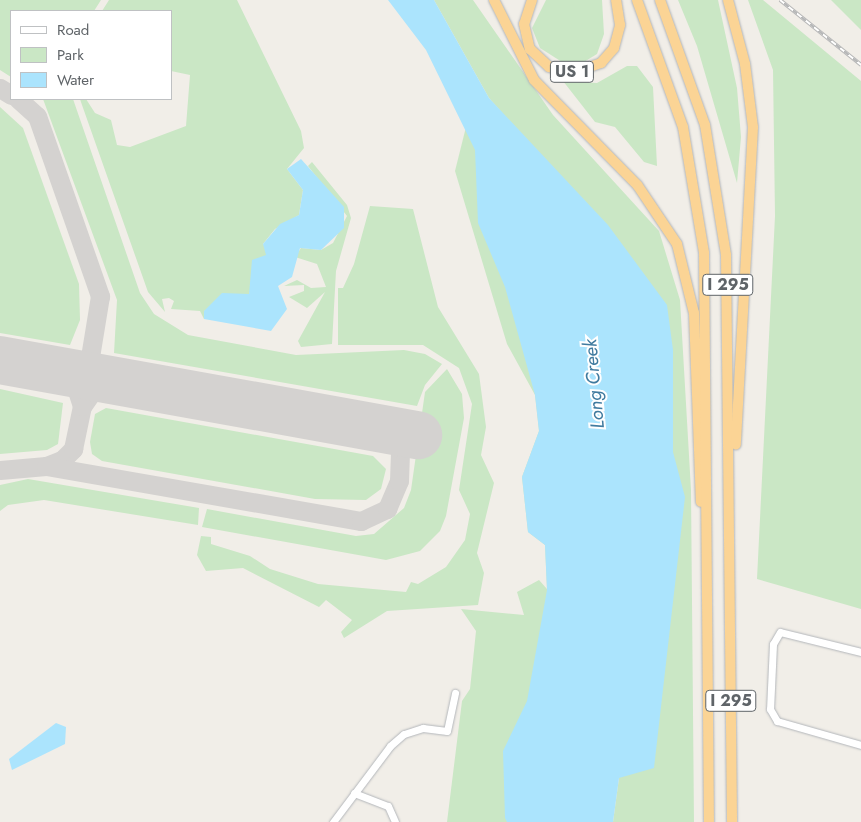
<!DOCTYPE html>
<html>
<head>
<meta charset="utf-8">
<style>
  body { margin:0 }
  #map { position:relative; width:861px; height:822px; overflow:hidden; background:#f1eee8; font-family:Jost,sans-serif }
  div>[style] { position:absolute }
  .green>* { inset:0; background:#cae7c5 }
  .water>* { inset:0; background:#abe4fd }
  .taxiway>* { height:19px; margin:-9.5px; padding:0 9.5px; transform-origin:9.5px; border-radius:9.5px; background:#d4d2d0 }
  .runway>* { height:48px; margin:-24px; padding:0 24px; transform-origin:24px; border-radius:24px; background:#d4d2d0 }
  .roads { filter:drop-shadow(0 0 1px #b3b6ba) drop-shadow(0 0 1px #b3b6ba) }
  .minor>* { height:7px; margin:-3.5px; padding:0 3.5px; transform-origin:3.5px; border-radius:3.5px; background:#fff }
  .highway>* { height:10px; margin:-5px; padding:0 5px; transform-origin:5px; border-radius:5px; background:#fbd495 }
  .rail>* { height:4px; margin-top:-2px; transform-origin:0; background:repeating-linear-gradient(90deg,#fff 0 5.5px,#b6b7b8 0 11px); box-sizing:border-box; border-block:1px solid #b6b7b8 }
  span { translate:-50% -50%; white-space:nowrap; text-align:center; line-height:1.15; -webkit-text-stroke:4px #fff; paint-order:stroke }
  .shield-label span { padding:1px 4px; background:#fff; border:1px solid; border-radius:4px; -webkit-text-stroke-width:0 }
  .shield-label { font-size:16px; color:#5f6468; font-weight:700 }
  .water-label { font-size:19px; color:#407b9f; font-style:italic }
  .legend { position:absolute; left:10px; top:10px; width:162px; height:90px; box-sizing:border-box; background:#fff; border:1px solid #bfc1c3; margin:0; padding:6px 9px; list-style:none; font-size:15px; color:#5f6468 }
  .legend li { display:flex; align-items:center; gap:10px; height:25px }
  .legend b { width:25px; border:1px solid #bfc1c3 }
</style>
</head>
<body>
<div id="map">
  <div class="green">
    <div style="clip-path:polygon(0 0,101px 0,94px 11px,11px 11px,11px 77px,0 70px)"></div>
    <div style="clip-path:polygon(109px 0,237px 0,301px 131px,304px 148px,287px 169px,303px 190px,299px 215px,275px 229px,263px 244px,268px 251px,249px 294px,204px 311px,204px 319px,200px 311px,171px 309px,174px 301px,169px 298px,162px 299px,165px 312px,148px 292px,82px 105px,80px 99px,86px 99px,95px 113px,111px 120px,117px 145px,130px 147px,186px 126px,190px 75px,171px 71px,171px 11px,102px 11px)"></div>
    <div style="clip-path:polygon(434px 0,473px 0,553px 115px,659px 231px,680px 300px,691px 490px,694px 822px,613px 822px,619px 778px,543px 160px,489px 98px)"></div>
    <div style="clip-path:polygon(546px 0,602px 0,604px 34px,597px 54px,579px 65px,562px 62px,540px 48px,532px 28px)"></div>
    <div style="clip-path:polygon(678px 0,718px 0,737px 88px,741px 137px,737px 183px,697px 46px)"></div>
    <div style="clip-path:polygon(748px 0,763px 0,861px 81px,861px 609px,757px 579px,775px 216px,773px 70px)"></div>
    <div style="clip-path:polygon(831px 0,861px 0,861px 30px)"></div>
    <div style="clip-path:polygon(627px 66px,637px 66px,653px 87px,657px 166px,644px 162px,615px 127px,595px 122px,563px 81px,597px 83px)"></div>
    <div style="clip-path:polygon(43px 99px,73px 99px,140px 293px,154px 314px,188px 335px,296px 355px,404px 350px,425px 354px,442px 364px,425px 385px,417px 406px,114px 353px,117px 300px)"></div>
    <div style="clip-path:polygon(0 107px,23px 128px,79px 284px,80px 320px,70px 345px,0 333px)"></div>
    <div style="clip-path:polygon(466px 127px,563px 308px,579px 822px,447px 822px,462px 701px,470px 689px,476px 631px,461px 609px,524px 615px,517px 592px,539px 580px,547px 589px,545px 545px,528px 532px,522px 477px,539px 431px,535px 395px,507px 344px,455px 171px)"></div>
    <div style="clip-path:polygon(312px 162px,347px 205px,351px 218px,336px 271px,332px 344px,301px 347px,298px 341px,325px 292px,307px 308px,289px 297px,304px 291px,304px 285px,284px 286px,297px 280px,311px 288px,326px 287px,317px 264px,295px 257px,301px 248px,321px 250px,333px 243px,347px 216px,308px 166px)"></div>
    <div style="clip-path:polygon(370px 206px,413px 209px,438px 307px,479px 374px,486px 427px,481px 455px,494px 483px,477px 553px,484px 573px,478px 605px,387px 611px,344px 638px,341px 632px,352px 620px,326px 600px,319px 607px,243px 568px,206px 571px,197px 555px,201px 536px,211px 537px,211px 544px,250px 556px,270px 569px,318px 584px,406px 592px,411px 582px,418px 584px,446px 567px,465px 540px,470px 514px,459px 490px,472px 404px,459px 368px,423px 345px,338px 345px,338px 288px,343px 288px,354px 264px)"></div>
    <div style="clip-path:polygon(447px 369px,462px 394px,464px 418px,446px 516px,440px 531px,420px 551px,386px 560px,202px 527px,207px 509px,356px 536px,374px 534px,404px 508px,411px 490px,425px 392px)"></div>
    <div style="clip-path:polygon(0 389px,63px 403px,58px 444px,47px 450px,0 454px)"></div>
    <div style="clip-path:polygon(106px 408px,373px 456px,386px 469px,381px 489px,366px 500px,315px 499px,102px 461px,92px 454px,90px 442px,95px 414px)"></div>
    <div style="clip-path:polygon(28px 479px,199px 508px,198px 525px,44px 500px,8px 505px,0 511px,0 485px)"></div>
  </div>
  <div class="water">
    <div style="clip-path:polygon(388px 0,434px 0,489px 98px,608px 225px,667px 305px,673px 350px,673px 452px,685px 497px,654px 768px,619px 778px,613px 822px,507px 822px,505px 818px,503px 751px,527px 701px,547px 590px,545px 545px,528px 532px,522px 477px,539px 431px,535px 395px,505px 287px,478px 223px,475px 150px,426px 50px)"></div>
    <div style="clip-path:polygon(301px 159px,344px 207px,344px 228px,321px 250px,300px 248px,292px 277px,278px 286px,287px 309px,271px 331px,204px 319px,204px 311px,222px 293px,249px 294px,252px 260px,266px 255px,263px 244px,280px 224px,299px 215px,303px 190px,287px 169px)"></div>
    <div style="clip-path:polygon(56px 723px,66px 727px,65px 744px,12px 770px,9px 759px)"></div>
  </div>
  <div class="taxiway">
    <div style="left:0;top:88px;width:13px;rotate:32deg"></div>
    <div style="left:18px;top:99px;width:25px;rotate:42deg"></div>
    <div style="left:37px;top:116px;width:191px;rotate:70.7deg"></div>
    <div style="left:100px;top:296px;width:111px;rotate:99.3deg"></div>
    <div style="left:83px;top:405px;width:21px;rotate:-55deg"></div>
    <div style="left:95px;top:388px;width:22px;rotate:-18deg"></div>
    <div style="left:46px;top:466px;width:17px;rotate:-21deg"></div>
    <div style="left:62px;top:460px;width:16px;rotate:-45deg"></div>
    <div style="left:73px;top:449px;width:44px;rotate:-78.2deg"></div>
    <div style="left:82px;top:406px;width:25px;rotate:-108deg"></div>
    <div style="left:74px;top:382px;width:23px;rotate:-149deg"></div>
    <div style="left:0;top:470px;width:46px;rotate:-5deg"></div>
    <div style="left:46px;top:466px;width:320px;rotate:9.9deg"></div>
    <div style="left:361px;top:521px;width:29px;rotate:-25deg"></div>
    <div style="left:387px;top:509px;width:30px;rotate:-67deg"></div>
    <div style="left:399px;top:481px;width:32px;rotate:-88deg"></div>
    <div style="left:400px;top:449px;width:30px;rotate:-135deg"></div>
  </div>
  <div class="runway">
    <div style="left:0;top:360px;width:425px;rotate:10.2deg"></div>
  </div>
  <div class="roads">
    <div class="minor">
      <div style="left:861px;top:652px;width:83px;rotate:-166.1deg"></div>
      <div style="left:780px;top:632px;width:14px;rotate:120deg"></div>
      <div style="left:773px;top:644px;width:65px;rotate:92.6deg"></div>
      <div style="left:770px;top:709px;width:14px;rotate:60deg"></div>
      <div style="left:777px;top:721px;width:87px;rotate:15.9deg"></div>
      <div style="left:354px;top:793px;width:36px;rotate:21deg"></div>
      <div style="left:388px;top:806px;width:17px;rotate:66deg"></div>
      <div style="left:333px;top:822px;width:95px;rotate:-53.1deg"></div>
      <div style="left:390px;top:746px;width:18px;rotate:-41deg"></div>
      <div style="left:404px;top:734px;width:20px;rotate:-18deg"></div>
      <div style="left:423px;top:728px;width:24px;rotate:7deg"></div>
      <div style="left:447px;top:731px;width:39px;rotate:-78deg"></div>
    </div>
    <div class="highway">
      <div style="left:494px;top:0;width:89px;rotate:63.4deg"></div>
      <div style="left:534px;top:80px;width:148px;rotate:45.5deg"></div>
      <div style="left:638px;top:186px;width:70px;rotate:56.1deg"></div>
      <div style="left:677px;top:244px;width:71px;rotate:76.2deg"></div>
      <div style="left:694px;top:313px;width:189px;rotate:87.9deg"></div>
      <div style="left:532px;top:0;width:25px;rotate:108deg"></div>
      <div style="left:524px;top:24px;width:26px;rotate:77deg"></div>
      <div style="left:530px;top:49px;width:26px;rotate:43deg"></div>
      <div style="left:549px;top:67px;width:26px;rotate:11deg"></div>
      <div style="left:575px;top:72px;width:28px;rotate:-19deg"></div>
      <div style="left:601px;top:63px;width:20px;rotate:-49deg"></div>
      <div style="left:614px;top:48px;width:24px;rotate:-75deg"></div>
      <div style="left:620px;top:25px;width:25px;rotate:-99deg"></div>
      <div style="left:637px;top:0;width:135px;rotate:70.1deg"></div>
      <div style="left:683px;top:127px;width:128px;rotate:80.5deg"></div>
      <div style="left:704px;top:253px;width:569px;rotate:89.5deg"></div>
      <div style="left:660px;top:0;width:133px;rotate:70.2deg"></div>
      <div style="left:705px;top:125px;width:132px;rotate:80.8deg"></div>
      <div style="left:726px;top:255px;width:567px;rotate:89.39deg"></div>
      <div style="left:728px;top:0;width:66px;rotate:75.1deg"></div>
      <div style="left:745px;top:64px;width:64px;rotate:82.8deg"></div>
      <div style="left:753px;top:127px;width:318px;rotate:93.1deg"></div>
    </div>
  </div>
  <div class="rail">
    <div style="left:780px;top:0;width:104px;rotate:38.7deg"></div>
  </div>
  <div class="shield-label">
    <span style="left:572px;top:72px">US 1</span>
    <span style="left:728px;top:285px">I 295</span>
    <span style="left:731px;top:701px">I 295</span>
  </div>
  <div class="water-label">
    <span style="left:594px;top:384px;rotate:-95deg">Long Creek</span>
  </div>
  <ul class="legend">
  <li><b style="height:6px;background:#fff"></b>Road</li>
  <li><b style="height:14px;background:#cae7c5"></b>Park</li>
  <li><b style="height:14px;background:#abe4fd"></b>Water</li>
  </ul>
</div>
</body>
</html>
